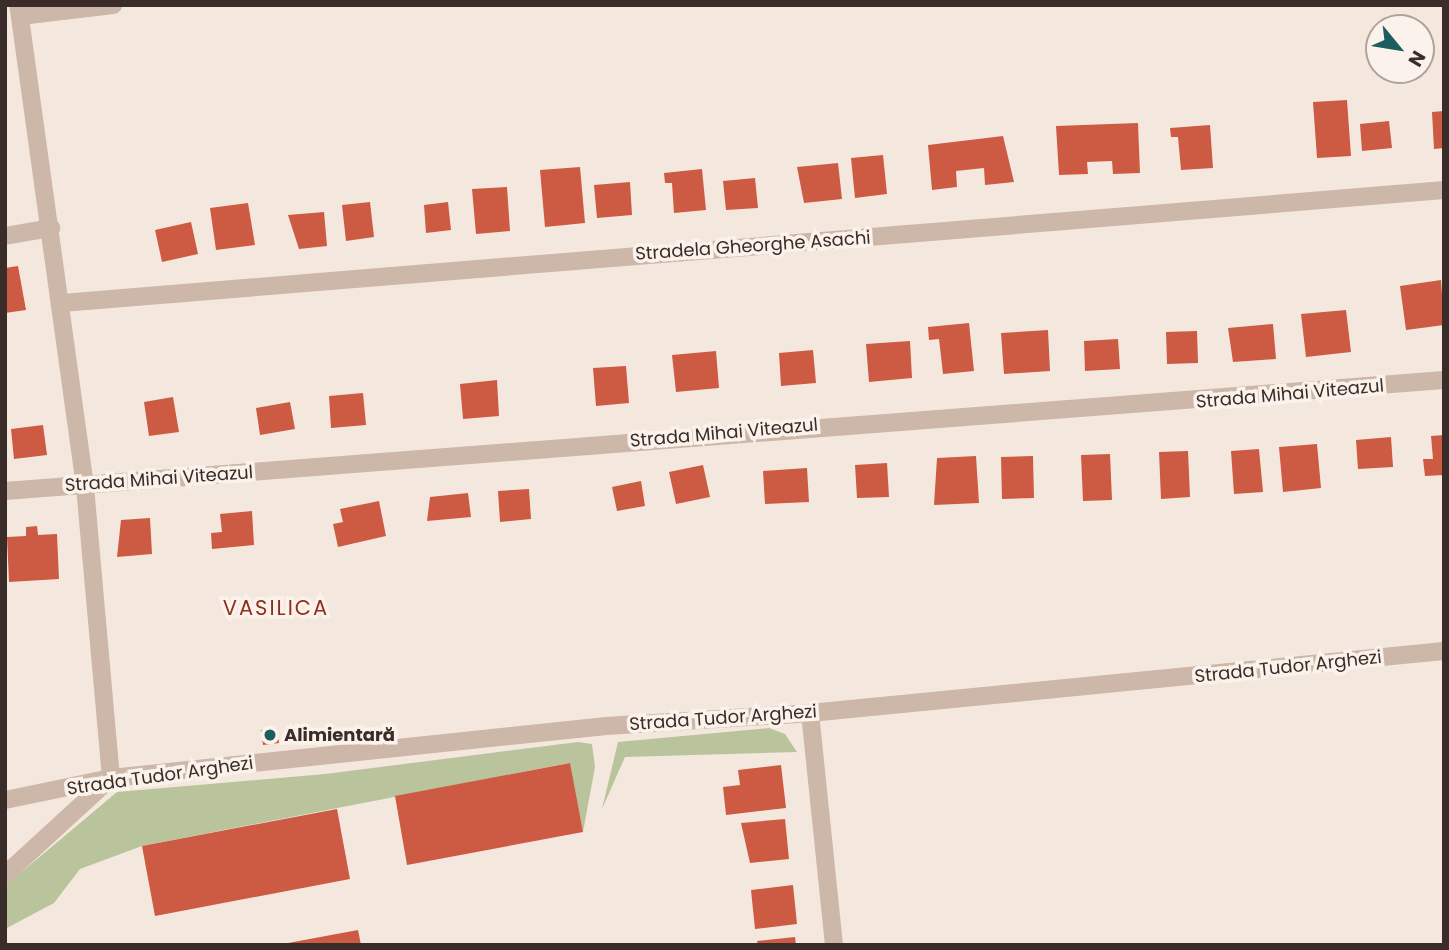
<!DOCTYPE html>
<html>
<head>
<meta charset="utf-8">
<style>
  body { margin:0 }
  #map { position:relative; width:1449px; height:950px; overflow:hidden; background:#f4e8de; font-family:Poppins,sans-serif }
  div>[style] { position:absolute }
  .green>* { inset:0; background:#bac49c }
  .building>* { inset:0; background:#cd5a43 }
  .minor>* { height:18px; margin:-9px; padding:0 9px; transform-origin:9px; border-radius:9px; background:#cdb7a8 }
  .dots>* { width:19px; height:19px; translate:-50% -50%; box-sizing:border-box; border:4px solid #fbf2eb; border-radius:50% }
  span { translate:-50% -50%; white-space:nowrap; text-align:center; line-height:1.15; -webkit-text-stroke:7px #fbf2eb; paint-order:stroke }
  .street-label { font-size:18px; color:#3a2d29 }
  .poi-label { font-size:18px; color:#3a2d29; font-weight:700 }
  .left { translate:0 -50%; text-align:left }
  .quarter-label { font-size:21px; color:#8e2f1d; letter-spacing:2px }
  .frame { position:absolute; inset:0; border:7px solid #3a2d29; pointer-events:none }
  .north { position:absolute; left:1365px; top:14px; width:70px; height:70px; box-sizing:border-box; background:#fbf2eb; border:2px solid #aea39d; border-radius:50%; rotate:120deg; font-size:19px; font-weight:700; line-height:28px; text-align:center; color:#3a2d29 }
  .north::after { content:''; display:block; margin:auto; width:24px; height:32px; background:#1b5e5e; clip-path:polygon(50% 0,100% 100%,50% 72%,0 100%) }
</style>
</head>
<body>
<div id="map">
  <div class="green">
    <div style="clip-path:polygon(769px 728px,785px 734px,797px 752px,625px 757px,602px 809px,618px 742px)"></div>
    <div style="clip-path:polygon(578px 742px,592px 744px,595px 767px,583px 832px,569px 763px,142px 846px,80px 869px,54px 903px,5px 929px,5px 886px,117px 792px,325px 774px)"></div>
  </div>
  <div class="building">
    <div style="clip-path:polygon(1347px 100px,1351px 156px,1317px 158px,1313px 102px)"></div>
    <div style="clip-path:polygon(1444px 111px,1444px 148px,1434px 149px,1432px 112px)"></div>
    <div style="clip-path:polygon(1389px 121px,1392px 148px,1362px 151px,1360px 124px)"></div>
    <div style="clip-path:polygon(1138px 123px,1140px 173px,1113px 174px,1112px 161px,1087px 162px,1088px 174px,1059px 175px,1056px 126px)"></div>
    <div style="clip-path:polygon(1210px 125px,1213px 168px,1181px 170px,1178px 137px,1171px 137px,1170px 128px)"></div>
    <div style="clip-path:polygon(1003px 136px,1014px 182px,985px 185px,984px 168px,956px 171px,957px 187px,932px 190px,928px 145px)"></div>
    <div style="clip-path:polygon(883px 155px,887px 194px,855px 198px,851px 158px)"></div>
    <div style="clip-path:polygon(838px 163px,842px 199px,804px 203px,797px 167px)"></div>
    <div style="clip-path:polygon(580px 167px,585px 223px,545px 227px,540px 170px)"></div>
    <div style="clip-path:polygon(702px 169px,706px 210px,674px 213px,672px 183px,665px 183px,664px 173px)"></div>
    <div style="clip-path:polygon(755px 178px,758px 208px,726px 210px,723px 181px)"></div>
    <div style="clip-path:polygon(630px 182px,632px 215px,597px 218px,594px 185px)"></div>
    <div style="clip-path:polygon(507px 187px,510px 231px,476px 234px,472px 189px)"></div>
    <div style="clip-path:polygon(370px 202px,374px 237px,346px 241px,342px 205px)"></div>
    <div style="clip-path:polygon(448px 202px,451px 230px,426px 233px,424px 205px)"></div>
    <div style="clip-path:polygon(248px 203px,255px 245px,216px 250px,210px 208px)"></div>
    <div style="clip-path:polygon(324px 212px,327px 246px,299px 249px,288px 215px)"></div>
    <div style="clip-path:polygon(191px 222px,198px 254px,162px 262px,155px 230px)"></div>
    <div style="clip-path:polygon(18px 266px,26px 310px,5px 313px,5px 268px)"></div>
    <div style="clip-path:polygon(1441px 280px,1444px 325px,1406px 330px,1400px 286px)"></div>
    <div style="clip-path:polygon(1346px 310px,1351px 352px,1306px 357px,1301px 314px)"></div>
    <div style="clip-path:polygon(969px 323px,974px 371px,943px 374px,939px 339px,929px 340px,928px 327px)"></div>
    <div style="clip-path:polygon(1273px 324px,1276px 359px,1233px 362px,1228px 328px)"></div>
    <div style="clip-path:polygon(1048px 330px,1050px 371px,1004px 374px,1001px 333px)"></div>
    <div style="clip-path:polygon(1197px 331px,1198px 363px,1167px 364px,1166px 332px)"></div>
    <div style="clip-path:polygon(1118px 339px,1120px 369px,1085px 371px,1084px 341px)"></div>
    <div style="clip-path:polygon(910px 341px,912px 378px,869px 382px,866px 344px)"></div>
    <div style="clip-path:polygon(813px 350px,816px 383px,781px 386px,779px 353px)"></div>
    <div style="clip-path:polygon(716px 351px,719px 388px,676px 392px,672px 355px)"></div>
    <div style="clip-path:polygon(626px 366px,629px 403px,596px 406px,593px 368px)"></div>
    <div style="clip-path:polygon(497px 380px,499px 416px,463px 419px,460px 384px)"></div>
    <div style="clip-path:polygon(363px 393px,366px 425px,331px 428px,329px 396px)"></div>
    <div style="clip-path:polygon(173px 397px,179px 432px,149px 436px,144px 402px)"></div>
    <div style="clip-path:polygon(290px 402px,295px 429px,260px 435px,256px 408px)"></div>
    <div style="clip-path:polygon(43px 425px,47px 455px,14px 459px,11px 429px)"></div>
    <div style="clip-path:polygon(1444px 435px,1444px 475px,1425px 476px,1423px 459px,1433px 459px,1431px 436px)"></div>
    <div style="clip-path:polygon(1391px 437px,1393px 467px,1358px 469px,1356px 440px)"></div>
    <div style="clip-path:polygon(1317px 444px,1321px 488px,1283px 492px,1279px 447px)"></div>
    <div style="clip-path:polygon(1259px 449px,1263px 492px,1234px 494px,1231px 451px)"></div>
    <div style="clip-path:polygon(1188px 451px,1190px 497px,1161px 499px,1159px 452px)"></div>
    <div style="clip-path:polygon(1110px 454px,1112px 500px,1083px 501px,1081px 455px)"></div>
    <div style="clip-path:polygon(976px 456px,979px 503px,934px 505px,937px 458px)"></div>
    <div style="clip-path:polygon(1033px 456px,1034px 498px,1002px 499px,1001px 457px)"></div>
    <div style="clip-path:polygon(887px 463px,889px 497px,857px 498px,855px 465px)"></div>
    <div style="clip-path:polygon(703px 465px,710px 497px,676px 504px,669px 472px)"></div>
    <div style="clip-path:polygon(807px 468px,809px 502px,765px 504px,763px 471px)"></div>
    <div style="clip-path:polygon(641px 481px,645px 506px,617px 511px,612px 487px)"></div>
    <div style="clip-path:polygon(529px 489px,531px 519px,500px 522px,498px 491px)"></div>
    <div style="clip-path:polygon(468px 493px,471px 517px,427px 521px,430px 497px)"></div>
    <div style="clip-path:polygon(379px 501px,386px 536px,338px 547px,333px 524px,343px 522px,340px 509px)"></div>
    <div style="clip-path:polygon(252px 511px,254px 545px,212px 549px,211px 533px,222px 532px,220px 514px)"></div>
    <div style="clip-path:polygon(150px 518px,152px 554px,117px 557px,121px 520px)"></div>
    <div style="clip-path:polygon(37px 526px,38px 535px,57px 534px,59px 579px,9px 582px,7px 537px,26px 536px,26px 527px)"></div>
    <div style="clip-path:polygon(277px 728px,279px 743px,263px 745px,261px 730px)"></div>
    <div style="clip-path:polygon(570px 763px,583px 832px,407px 865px,395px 796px)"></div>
    <div style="clip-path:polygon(781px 765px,786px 808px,726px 815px,723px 787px,740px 785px,738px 770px)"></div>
    <div style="clip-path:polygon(337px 809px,350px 879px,155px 916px,142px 846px)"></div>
    <div style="clip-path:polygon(785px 819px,789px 859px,750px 863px,741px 823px)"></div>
    <div style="clip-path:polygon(793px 885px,797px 924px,755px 929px,751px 890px)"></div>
    <div style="clip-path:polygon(358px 930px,361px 945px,288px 945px,288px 943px)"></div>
    <div style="clip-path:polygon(795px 937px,796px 945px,758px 945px,757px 941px)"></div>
  </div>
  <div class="minor">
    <div style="left:20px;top:16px;width:94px;rotate:-6.7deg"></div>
    <div style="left:5px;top:236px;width:47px;rotate:-9.9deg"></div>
    <div style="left:62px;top:303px;width:1387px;rotate:-4.67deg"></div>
    <div style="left:5px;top:491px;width:1443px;rotate:-4.41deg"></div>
    <div style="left:810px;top:713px;width:233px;rotate:84.1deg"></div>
    <div style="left:5px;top:800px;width:108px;rotate:-11.7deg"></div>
    <div style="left:111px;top:778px;width:498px;rotate:-6deg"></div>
    <div style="left:606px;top:726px;width:204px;rotate:-3.6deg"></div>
    <div style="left:810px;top:713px;width:637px;rotate:-5.59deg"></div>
    <div style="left:5px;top:875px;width:144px;rotate:-42.5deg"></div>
    <div style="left:111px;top:778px;width:293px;rotate:-95.1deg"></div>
    <div style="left:85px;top:486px;width:486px;rotate:-97.9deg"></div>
  </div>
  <div class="dots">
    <div style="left:270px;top:735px;background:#1b5e5e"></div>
  </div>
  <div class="street-label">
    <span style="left:753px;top:246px;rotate:-4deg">Stradela Gheorghe Asachi</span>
    <span style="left:1290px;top:394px;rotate:-5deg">Strada Mihai Viteazul</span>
    <span style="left:724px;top:433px;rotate:-5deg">Strada Mihai Viteazul</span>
    <span style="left:159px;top:479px;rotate:-4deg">Strada Mihai Viteazul</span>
    <span style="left:1288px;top:667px;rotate:-6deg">Strada Tudor Arghezi</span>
    <span style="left:723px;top:718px;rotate:-4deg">Strada Tudor Arghezi</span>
    <span style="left:160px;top:776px;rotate:-8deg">Strada Tudor Arghezi</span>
  </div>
  <div class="poi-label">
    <span class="left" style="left:284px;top:735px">Alimientară</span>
  </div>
  <div class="quarter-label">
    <span style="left:276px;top:608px">VASILICA</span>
  </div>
  <div class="frame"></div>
  <div class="north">N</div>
</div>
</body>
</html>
